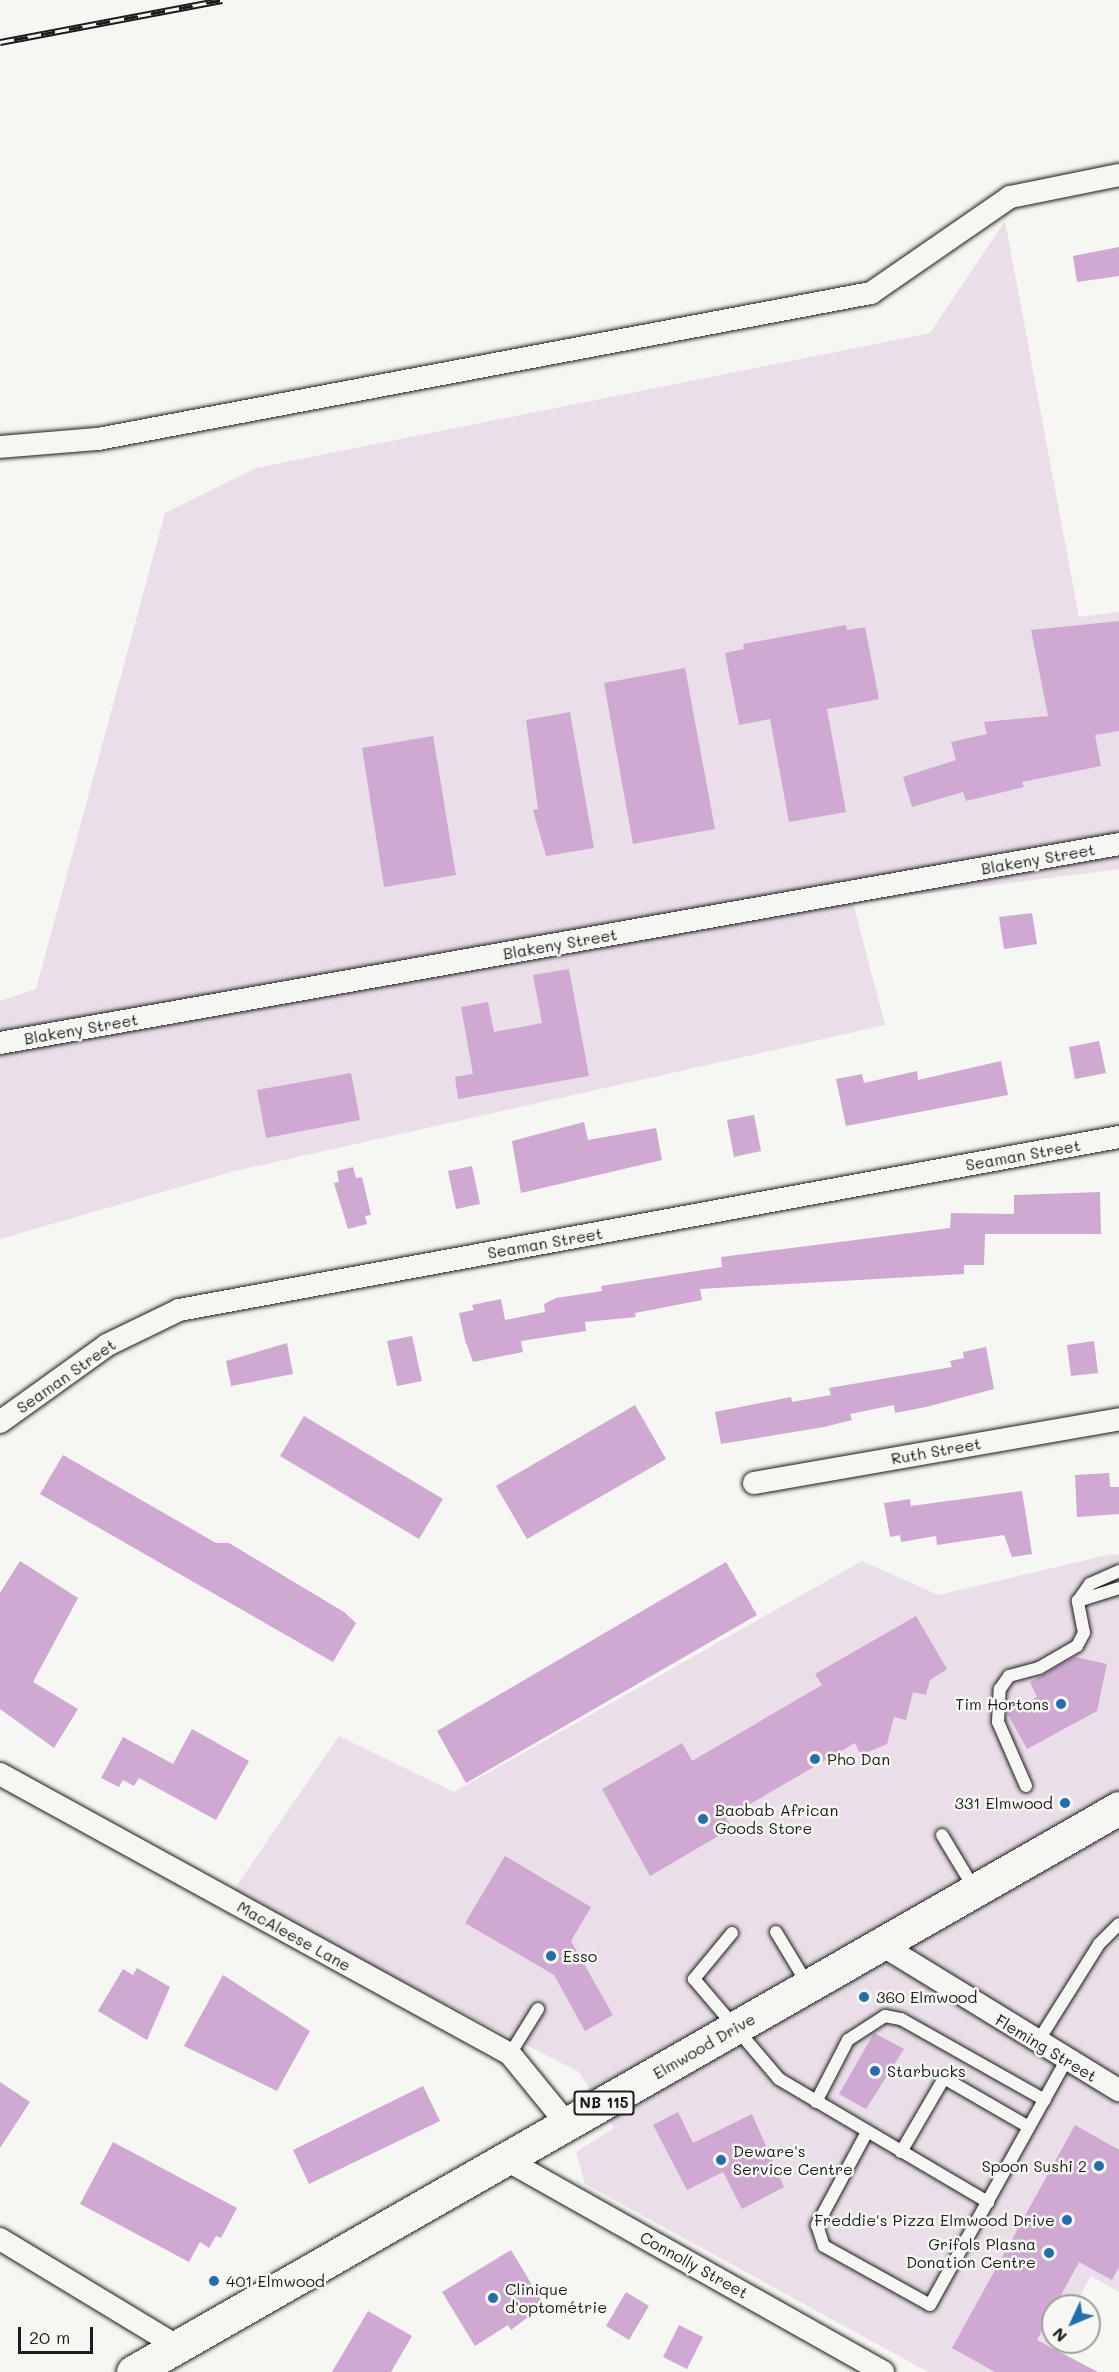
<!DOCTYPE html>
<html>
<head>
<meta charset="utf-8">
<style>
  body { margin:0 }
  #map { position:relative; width:1119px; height:2372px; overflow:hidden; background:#f6f6f2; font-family:Mali,sans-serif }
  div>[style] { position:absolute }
  .built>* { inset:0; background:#eadfe8 }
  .building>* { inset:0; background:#cfa9d2 }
  .roads { filter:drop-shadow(0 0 2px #1c1c1c) drop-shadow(0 0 2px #1c1c1c) }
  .service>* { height:12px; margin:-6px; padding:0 6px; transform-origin:6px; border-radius:6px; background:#f6f6f2 }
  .minor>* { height:22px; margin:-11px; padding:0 11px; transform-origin:11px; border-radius:11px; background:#f6f6f2 }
  .primary>* { height:33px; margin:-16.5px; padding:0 16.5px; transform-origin:16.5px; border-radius:16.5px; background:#f6f6f2 }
  .rail>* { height:7px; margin-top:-3.5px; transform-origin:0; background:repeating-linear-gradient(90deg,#f6f6f2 0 14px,#1c1c1c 0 28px); box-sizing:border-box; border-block:2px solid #1c1c1c }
  .dots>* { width:16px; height:16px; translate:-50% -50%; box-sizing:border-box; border:3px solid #f6f6f2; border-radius:50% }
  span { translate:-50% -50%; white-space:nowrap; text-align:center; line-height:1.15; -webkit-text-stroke:5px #f6f6f2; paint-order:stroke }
  .shield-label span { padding:2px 4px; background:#f6f6f2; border:2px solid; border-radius:4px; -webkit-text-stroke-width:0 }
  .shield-label { font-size:15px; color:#1c1c1c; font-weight:700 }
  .street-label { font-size:16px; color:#1c1c1c }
  .poi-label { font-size:16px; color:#1c1c1c }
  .right { translate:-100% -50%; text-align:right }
  .left { translate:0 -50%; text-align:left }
  .north { position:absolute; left:1041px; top:2294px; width:60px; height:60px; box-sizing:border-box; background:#f6f6f2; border:2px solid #9f9f9c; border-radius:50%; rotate:226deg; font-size:16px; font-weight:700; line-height:24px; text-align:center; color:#1c1c1c }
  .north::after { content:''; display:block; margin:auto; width:21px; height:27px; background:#1f6fb2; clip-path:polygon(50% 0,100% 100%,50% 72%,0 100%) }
  .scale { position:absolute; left:18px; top:2327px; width:75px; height:27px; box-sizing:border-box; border:3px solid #1c1c1c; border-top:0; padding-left:8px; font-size:18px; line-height:21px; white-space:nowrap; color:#1c1c1c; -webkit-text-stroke:4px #f6f6f2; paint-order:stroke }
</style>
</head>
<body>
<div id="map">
  <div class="built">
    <div style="clip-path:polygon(1005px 221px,1079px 617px,1119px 612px,1119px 869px,853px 903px,885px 1025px,235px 1171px,0 1239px,0 1001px,36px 989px,165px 513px,256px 468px,930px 333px)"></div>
    <div style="clip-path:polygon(1112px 1554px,1119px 1555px,1119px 2292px,1091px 2276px,1074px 2306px,1053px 2306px,1053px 2342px,1036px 2372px,928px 2372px,585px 2184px,576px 2152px,614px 2128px,579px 2072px,231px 1894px,339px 1736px,454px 1792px,862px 1561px,938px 1595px)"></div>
  </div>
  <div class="building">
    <div style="clip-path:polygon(1119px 247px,1119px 276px,1077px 282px,1073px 256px)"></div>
    <div style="clip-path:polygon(1119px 621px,1119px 731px,1095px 735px,1101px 766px,1022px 782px,1024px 787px,966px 801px,963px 792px,912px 807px,903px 777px,956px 760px,951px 742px,987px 734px,984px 722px,1048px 716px,1031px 630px)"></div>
    <div style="clip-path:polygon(846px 625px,847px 630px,865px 627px,879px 699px,827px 709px,846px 812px,789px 822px,770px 719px,739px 725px,725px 653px,744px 649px,743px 644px)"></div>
    <div style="clip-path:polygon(685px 668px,715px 829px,633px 844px,604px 683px)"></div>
    <div style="clip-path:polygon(570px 712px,594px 848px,546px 856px,533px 810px,538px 809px,526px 720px)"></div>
    <div style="clip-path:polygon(433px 736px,456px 875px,384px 887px,362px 748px)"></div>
    <div style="clip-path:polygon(1032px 913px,1037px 944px,1004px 949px,999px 917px)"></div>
    <div style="clip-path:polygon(569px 969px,589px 1076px,458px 1099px,455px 1077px,473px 1074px,461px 1007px,488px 1002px,494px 1032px,542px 1023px,533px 975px)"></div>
    <div style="clip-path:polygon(1099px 1041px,1106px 1073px,1075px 1079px,1069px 1047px)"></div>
    <div style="clip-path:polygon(1001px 1061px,1008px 1095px,846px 1126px,836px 1079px,862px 1074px,864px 1083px,917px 1071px,918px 1080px)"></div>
    <div style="clip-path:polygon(351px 1073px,360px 1120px,266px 1138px,257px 1090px)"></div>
    <div style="clip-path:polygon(754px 1115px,761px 1151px,734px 1157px,727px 1120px)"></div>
    <div style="clip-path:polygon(584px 1122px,588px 1140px,656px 1128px,662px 1160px,521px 1193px,512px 1141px)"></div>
    <div style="clip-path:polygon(472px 1166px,480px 1204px,456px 1209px,448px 1171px)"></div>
    <div style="clip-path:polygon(353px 1167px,356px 1178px,362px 1177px,371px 1215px,365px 1216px,367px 1224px,348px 1229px,334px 1183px,339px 1182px,337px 1171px)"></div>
    <div style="clip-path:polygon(1100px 1192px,1101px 1234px,985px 1234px,984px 1265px,964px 1265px,964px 1274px,700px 1289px,702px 1300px,635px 1313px,636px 1317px,585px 1322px,586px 1331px,521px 1341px,523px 1352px,473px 1362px,465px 1340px,459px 1313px,474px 1310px,472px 1305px,501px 1299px,505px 1320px,545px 1312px,544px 1304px,556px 1298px,602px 1291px,601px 1286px,722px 1267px,721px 1257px,950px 1228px,951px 1213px,1014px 1214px,1014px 1195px)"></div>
    <div style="clip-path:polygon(412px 1336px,422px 1381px,397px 1386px,387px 1341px)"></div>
    <div style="clip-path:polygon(1094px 1341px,1098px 1373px,1071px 1376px,1067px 1345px)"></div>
    <div style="clip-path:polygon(287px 1343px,293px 1374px,231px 1386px,226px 1361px)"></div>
    <div style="clip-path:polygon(986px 1347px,994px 1389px,926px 1407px,895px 1413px,894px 1405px,850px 1414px,852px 1420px,824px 1427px,721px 1444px,715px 1412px,791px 1397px,792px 1402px,831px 1395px,829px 1388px,952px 1367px,950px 1361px,964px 1358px,963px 1352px)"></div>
    <div style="clip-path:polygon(635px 1405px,666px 1459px,527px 1539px,496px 1486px)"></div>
    <div style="clip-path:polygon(304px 1416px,443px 1499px,419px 1539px,280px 1456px)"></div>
    <div style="clip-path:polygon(63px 1455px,216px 1543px,229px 1543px,344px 1612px,356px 1623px,333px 1662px,40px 1494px)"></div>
    <div style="clip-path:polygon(1109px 1473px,1110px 1487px,1119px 1487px,1119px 1514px,1077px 1517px,1075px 1475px)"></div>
    <div style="clip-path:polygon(1022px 1491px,1032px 1554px,1012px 1557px,1004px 1535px,937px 1545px,936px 1536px,901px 1542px,900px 1535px,890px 1537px,884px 1503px,910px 1499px,911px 1506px)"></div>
    <div style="clip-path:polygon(20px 1561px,78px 1598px,33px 1682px,78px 1709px,54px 1748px,0 1709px,0 1593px)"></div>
    <div style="clip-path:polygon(726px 1562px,757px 1615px,466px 1783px,437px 1731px)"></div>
    <div style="clip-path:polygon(916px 1616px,947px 1669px,930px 1680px,926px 1695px,913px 1692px,906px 1720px,894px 1717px,887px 1744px,861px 1755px,855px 1743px,726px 1818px,732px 1828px,650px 1876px,602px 1789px,682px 1743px,692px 1761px,822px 1685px,815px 1674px)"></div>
    <div style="clip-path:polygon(1075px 1657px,1107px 1664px,1097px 1711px,1027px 1749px,1007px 1713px,1037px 1697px,1030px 1682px)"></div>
    <div style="clip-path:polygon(192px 1729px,249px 1761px,216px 1820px,139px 1778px,134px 1786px,123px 1780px,119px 1787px,101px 1778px,123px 1737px,173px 1764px)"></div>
    <div style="clip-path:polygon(505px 1856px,591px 1907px,571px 1941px,613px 2015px,585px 2031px,554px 1975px,465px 1923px)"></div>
    <div style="clip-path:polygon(137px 1968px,170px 1987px,147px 2040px,98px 2011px,123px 1969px,133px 1975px)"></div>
    <div style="clip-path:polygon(223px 1975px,310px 2031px,277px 2091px,184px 2046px)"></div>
    <div style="clip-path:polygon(874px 2033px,904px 2049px,866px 2109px,839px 2094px)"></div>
    <div style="clip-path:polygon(0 2082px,30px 2102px,0 2148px)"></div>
    <div style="clip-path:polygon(423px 2086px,440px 2121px,309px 2184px,293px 2150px)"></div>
    <div style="clip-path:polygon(678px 2112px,693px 2143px,752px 2114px,784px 2187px,742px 2209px,723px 2172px,687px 2190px,653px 2125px)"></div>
    <div style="clip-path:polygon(1075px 2125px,1119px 2150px,1119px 2267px,1112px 2280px,1079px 2262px,1037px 2340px,1098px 2372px,995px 2372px,952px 2348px)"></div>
    <div style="clip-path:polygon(113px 2142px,237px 2208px,221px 2238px,216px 2236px,209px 2248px,200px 2242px,189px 2262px,80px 2204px)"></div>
    <div style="clip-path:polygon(511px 2250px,544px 2305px,511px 2330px,508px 2325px,475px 2346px,442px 2292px)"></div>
    <div style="clip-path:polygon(626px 2292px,649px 2306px,629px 2340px,606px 2326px)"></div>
    <div style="clip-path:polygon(368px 2311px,412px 2336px,391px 2372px,332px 2372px)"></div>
    <div style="clip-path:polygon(679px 2325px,703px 2337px,687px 2369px,663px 2357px)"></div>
  </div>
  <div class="roads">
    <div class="service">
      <div style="left:1078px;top:1601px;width:43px;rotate:-17.6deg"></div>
      <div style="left:1026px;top:1786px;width:70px;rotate:-113.6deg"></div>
      <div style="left:998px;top:1722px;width:33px;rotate:-87deg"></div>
      <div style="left:1000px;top:1689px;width:16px;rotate:-55deg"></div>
      <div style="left:1009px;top:1676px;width:31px;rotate:-15deg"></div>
      <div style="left:1039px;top:1668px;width:44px;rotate:-30.1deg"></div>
      <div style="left:1077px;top:1646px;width:15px;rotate:-62deg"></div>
      <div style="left:1084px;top:1633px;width:33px;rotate:-101deg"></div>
      <div style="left:1078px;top:1601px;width:21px;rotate:-55deg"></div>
      <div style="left:1090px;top:1584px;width:32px;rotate:-24deg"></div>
      <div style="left:942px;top:1835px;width:64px;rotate:59deg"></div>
      <div style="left:776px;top:1932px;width:62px;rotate:58.9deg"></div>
      <div style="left:732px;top:1933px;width:60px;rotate:129.6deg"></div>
      <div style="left:694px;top:1979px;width:131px;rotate:49.6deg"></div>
      <div style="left:779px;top:2079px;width:243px;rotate:30.5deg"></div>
      <div style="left:1037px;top:2043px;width:117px;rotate:-57.9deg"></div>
      <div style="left:1099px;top:1944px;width:28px;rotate:-45deg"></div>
      <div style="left:510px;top:2054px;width:53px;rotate:-58.1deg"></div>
      <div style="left:816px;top:2102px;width:70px;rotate:-62.7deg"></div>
      <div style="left:848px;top:2040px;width:44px;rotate:-33deg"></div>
      <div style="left:885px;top:2016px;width:16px;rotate:11deg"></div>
      <div style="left:901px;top:2019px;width:165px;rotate:29.4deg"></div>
      <div style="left:867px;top:2132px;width:106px;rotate:118.3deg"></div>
      <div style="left:817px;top:2225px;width:22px;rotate:72deg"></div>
      <div style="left:824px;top:2246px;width:121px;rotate:29.1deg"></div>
      <div style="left:930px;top:2305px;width:279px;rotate:-60.9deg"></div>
      <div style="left:901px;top:2152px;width:86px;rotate:-59.8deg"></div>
      <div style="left:944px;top:2078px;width:98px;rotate:30deg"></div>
    </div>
    <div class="minor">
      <div style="left:0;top:447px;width:98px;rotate:-4.7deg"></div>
      <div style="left:98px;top:439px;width:787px;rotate:-10.7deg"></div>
      <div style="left:871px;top:293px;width:169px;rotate:-34.6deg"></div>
      <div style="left:1010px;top:197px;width:111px;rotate:-11.4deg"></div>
      <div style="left:0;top:1043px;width:1137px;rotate:-10.08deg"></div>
      <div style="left:0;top:1422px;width:132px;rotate:-35.7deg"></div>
      <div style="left:107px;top:1345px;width:80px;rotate:-25.9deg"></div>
      <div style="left:179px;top:1310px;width:956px;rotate:-10.43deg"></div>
      <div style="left:754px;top:1483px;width:371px;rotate:-9.9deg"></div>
      <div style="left:0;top:1774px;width:582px;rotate:28.77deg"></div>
      <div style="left:510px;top:2054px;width:90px;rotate:50.8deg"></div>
      <div style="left:882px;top:1945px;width:278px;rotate:31.5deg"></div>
      <div style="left:505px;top:2159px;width:434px;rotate:29.4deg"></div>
      <div style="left:0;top:2239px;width:207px;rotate:31.2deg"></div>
    </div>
    <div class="primary">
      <div style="left:133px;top:2372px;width:1136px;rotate:-29.77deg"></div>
    </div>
  </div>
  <div class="rail">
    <div style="left:0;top:42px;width:226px;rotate:-10.7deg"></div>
  </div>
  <div class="dots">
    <div style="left:1061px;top:1704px;background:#1f6fb2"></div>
    <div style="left:815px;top:1759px;background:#1f6fb2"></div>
    <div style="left:1065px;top:1803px;background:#1f6fb2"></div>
    <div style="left:703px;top:1819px;background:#1f6fb2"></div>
    <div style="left:551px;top:1956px;background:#1f6fb2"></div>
    <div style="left:864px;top:1997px;background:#1f6fb2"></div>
    <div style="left:875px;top:2071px;background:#1f6fb2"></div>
    <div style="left:721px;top:2160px;background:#1f6fb2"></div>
    <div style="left:1099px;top:2166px;background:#1f6fb2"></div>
    <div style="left:1067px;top:2220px;background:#1f6fb2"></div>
    <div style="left:1049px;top:2253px;background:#1f6fb2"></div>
    <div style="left:214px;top:2281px;background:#1f6fb2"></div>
    <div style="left:493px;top:2298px;background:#1f6fb2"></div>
  </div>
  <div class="shield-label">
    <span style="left:604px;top:2103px">NB 115</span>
  </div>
  <div class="street-label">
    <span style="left:1038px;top:859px;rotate:-10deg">Blakeny Street</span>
    <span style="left:560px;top:944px;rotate:-10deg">Blakeny Street</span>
    <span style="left:81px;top:1029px;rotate:-10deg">Blakeny Street</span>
    <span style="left:1023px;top:1155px;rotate:-10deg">Seaman Street</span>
    <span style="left:545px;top:1243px;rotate:-10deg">Seaman Street</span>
    <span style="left:66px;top:1376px;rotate:-35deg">Seaman Street</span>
    <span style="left:936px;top:1451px;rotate:-10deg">Ruth Street</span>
    <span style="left:294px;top:1936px;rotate:29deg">MacAleese Lane</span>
    <span style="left:704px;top:2046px;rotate:-30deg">Elmwood Drive</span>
    <span style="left:1046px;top:2048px;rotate:31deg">Fleming Street</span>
    <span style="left:694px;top:2265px;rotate:29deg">Connolly Street</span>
  </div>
  <div class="poi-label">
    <span class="right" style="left:1049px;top:1704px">Tim Hortons</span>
    <span class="left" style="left:827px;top:1759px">Pho Dan</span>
    <span class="right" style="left:1053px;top:1803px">331 Elmwood</span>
    <span class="left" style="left:715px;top:1819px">Baobab African<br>Goods Store</span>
    <span class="left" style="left:563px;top:1956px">Esso</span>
    <span class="left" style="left:876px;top:1997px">360 Elmwood</span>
    <span class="left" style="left:887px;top:2071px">Starbucks</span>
    <span class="left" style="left:733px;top:2160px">Deware's<br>Service Centre</span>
    <span class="right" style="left:1087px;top:2166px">Spoon Sushi 2</span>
    <span class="right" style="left:1055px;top:2220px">Freddie's Pizza Elmwood Drive</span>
    <span class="right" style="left:1036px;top:2253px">Grifols Plasna<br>Donation Centre</span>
    <span class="left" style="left:226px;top:2281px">401 Elmwood</span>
    <span class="left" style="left:505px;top:2298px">Clinique<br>d'optométrie</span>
  </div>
  <div class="north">N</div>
  <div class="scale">20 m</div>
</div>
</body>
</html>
